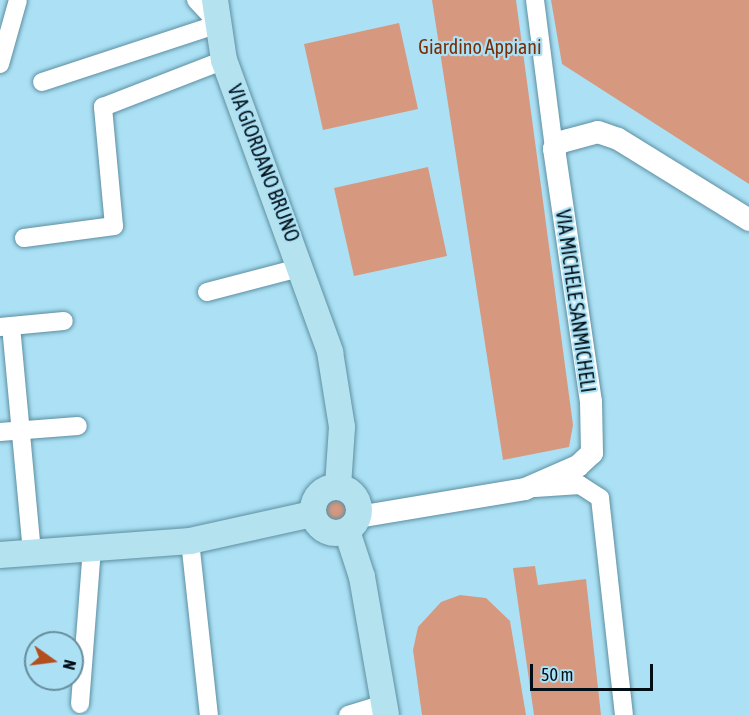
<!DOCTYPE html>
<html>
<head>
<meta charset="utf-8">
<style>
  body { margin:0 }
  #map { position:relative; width:749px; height:715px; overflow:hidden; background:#ace1f5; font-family:"Asap Condensed",sans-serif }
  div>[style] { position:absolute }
  .green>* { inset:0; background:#d6987f }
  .round { border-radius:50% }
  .roads { filter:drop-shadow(0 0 2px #5d8fa2) drop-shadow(0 0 2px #5d8fa2) }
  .minor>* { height:18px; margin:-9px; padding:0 9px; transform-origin:9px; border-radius:9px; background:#fff }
  .tertiary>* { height:22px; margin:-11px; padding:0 11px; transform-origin:11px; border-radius:11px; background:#fff }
  .secondary>* { height:26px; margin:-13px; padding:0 13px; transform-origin:13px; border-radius:13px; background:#b4e2ee }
  .secondary>.ring { margin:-13px; padding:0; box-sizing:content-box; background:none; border:26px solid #b4e2ee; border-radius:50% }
  span { translate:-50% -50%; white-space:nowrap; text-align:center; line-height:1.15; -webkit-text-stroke:4.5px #ace1f5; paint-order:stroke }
  .park-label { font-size:20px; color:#782e07 }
  .street-label { font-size:20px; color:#000f16 }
  .north { position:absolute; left:24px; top:631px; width:60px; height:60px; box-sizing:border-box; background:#ace1f5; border:2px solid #678d9c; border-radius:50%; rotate:104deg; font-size:16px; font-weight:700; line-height:24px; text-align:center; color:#000f16 }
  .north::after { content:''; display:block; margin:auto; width:21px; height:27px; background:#b34e1e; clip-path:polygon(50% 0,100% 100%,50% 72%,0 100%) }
  .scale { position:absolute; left:530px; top:664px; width:123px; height:27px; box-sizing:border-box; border:3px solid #000f16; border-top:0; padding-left:8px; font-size:18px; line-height:21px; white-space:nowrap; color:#000f16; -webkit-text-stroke:4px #ace1f5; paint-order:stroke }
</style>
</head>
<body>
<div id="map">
  <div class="green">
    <div style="clip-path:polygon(432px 0,516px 0,573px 425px,569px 447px,503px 460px)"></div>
    <div style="clip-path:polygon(551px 0,749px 0,749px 184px,562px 64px)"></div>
    <div style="clip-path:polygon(399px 23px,418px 109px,323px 130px,304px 44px)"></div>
    <div style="clip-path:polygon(428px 167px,447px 256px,354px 276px,334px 188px)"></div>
    <div class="round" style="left:324px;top:499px;width:22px;height:22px"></div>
    <div style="clip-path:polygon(535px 566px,538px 585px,586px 579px,601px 715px,534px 715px,513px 568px)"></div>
    <div style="clip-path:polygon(460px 595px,486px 598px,510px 621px,526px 715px,422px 715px,413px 650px,418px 627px,441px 602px)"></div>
  </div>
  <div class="roads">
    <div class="minor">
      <div style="left:196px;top:0;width:33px;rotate:47deg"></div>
      <div style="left:535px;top:0;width:150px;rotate:82.7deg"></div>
      <div style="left:0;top:64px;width:66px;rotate:-74.3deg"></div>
      <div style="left:42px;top:82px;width:185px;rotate:-18.2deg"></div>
      <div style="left:24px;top:238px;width:91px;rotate:-7.6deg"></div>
      <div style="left:114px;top:226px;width:120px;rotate:-95.3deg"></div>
      <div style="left:103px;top:107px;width:130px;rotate:-21.2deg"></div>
      <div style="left:207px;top:292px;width:99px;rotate:-14.6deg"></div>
      <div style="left:11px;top:326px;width:228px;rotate:84.7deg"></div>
      <div style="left:0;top:327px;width:64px;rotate:-5.4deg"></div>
      <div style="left:0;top:432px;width:78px;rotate:-4.4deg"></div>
      <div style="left:535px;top:488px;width:45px;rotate:-3.8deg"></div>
      <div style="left:580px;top:485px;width:24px;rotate:33deg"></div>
      <div style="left:600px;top:498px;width:218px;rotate:83.7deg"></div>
      <div style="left:190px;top:541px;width:175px;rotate:83.8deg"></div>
      <div style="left:80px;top:704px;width:156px;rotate:-85.6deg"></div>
      <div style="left:348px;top:715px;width:39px;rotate:-17deg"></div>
    </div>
    <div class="tertiary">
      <div style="left:358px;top:517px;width:169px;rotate:-9.5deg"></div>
      <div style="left:525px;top:489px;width:58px;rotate:-23.5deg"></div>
      <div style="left:578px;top:466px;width:19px;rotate:-43deg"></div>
      <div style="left:592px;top:453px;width:51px;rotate:-91.1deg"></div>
      <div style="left:591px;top:402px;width:256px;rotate:-98.3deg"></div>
      <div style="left:554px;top:149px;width:10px;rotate:-45deg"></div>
      <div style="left:561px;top:142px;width:38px;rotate:-15deg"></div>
      <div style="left:598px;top:132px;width:21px;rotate:19deg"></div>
      <div style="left:618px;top:139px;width:154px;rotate:31.7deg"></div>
    </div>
    <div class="secondary">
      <div style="left:215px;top:0;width:61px;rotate:81.5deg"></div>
      <div style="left:224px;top:60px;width:311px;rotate:70deg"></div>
      <div style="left:330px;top:352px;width:76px;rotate:80.9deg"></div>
      <div style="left:342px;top:427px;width:59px;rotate:93.9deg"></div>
      <div class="ring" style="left:313px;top:487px;width:20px;height:20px"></div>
      <div style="left:347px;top:531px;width:48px;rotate:71.9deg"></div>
      <div style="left:362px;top:577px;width:140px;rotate:80.1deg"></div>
      <div style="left:0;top:555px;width:191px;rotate:-4.2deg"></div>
      <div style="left:190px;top:541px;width:125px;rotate:-12.5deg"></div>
    </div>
  </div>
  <div class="park-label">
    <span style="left:480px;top:46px">Giardino Appiani</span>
  </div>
  <div class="street-label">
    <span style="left:264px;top:163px;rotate:69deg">VIA GIORDANO BRUNO</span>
    <span style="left:576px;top:301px;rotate:82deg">VIA MICHELE SANMICHELI</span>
  </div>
  <div class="north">N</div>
  <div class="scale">50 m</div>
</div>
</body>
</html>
